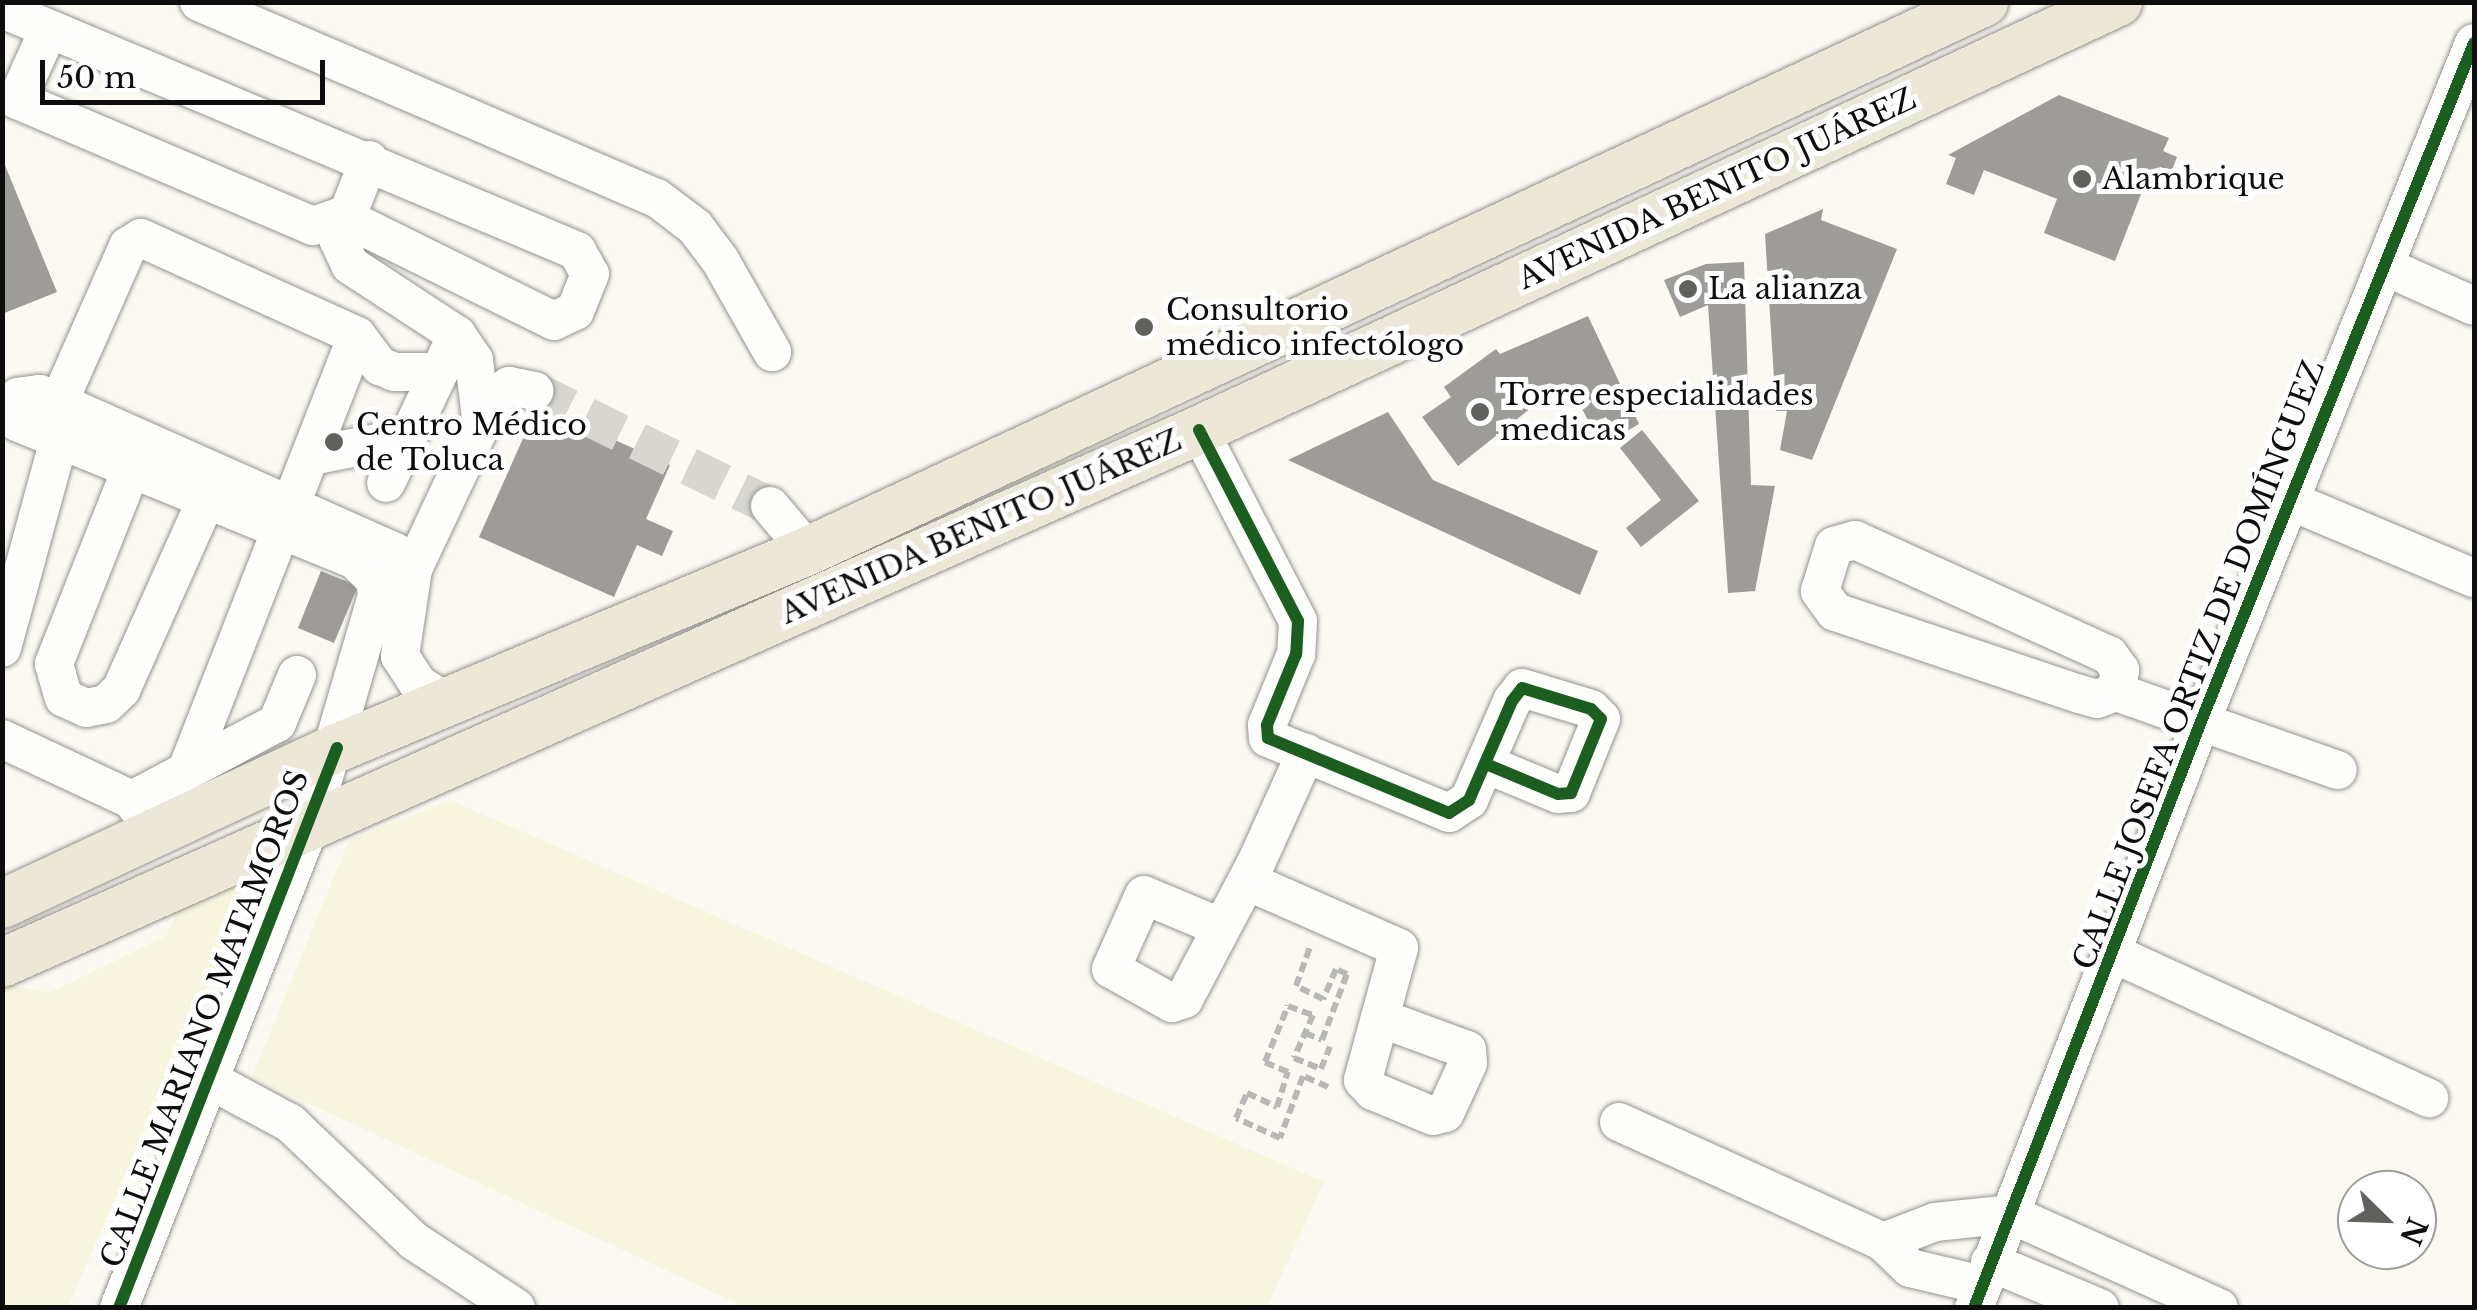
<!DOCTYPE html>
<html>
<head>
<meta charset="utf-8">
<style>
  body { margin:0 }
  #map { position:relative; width:2477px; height:1310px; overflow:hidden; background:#fbf9f2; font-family:"Libre Baskerville",serif }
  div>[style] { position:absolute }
  .farmland>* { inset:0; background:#f8f5de }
  .building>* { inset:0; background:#9e9c98 }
  .minor-tunnel>* { height:38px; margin-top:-19px; transform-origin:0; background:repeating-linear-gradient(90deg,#d7d6d0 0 38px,transparent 0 57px) }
  .path>* { height:6px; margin-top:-3px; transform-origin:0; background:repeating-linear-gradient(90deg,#b8b8b6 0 10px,transparent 0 15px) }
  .roads { filter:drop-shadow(0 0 2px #949390) drop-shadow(0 0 2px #949390) }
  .minor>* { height:38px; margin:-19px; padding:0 19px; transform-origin:19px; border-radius:19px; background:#fefefd }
  .major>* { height:48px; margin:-24px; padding:0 24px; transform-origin:24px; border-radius:24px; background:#ede7d8 }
  .cycleway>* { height:12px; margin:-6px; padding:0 6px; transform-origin:6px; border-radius:6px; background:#1b5e20 }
  .dots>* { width:28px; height:28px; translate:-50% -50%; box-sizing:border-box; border:5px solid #fff; border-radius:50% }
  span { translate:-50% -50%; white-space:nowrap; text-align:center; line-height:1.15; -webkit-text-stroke:10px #fff; paint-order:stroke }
  .poi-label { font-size:30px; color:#0d0d0d }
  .left { translate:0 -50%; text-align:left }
  .street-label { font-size:30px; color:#0d0d0d }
  .frame { position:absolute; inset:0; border:5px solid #0d0d0d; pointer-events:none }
  .north { position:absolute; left:2337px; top:1170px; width:100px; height:100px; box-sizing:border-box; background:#fff; border:2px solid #9e9e9e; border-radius:50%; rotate:113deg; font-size:28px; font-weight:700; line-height:40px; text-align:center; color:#0d0d0d }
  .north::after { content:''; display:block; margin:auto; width:35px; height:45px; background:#60605d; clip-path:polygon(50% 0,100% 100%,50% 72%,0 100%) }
  .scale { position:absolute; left:40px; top:60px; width:285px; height:45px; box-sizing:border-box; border:5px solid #0d0d0d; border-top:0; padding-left:12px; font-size:30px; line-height:35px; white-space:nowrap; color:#0d0d0d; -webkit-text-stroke:8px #fff; paint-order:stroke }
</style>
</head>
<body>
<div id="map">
  <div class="farmland">
    <div style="clip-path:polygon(450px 800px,1324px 1182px,1267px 1307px,745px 1307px,252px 1077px,349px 840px)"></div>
    <div style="clip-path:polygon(230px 878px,246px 881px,243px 902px,68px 1307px,3px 1308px,3px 983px,49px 993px,166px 936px,181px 902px)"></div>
  </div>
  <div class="building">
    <div style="clip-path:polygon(2059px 95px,2169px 138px,2163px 151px,2177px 157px,2170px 175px,2160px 171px,2153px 187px,2145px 184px,2115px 261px,2044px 233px,2057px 199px,1984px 170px,1974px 195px,1946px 184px,1956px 158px,1948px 155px)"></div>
    <div style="clip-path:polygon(2px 158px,57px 292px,2px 314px)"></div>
    <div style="clip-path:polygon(1823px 209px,1821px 220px,1897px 249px,1812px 460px,1780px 450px,1787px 411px,1776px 411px,1765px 234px)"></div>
    <div style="clip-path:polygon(1744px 262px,1751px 485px,1775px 486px,1755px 591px,1728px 593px,1708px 305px,1680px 317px,1664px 280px,1706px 264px)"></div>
    <div style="clip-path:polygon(1588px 316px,1639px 424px,1617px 437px,1606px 417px,1590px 424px,1571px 388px,1536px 404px,1458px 466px,1422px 417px,1451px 397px,1444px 387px,1496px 349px,1500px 354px)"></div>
    <div style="clip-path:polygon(538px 405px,670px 465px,646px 519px,673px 531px,662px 556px,637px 545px,614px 597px,479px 537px)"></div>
    <div style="clip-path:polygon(1388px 412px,1433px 480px,1598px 551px,1580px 595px,1288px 460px)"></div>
    <div style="clip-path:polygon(1642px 430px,1699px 501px,1641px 547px,1626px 528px,1661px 500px,1620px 448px)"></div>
    <div style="clip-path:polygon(321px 571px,358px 586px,334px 643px,298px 628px)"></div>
  </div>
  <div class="minor-tunnel">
    <div style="left:535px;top:391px;width:262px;rotate:26.1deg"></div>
  </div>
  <div class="path">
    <div style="left:1305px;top:1033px;width:18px;rotate:22deg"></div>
    <div style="left:1322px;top:1040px;width:71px;rotate:-69.3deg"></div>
    <div style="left:1347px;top:974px;width:12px;rotate:-156deg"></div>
    <div style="left:1336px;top:969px;width:33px;rotate:113deg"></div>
    <div style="left:1323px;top:999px;width:30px;rotate:-154deg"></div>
    <div style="left:1296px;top:986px;width:41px;rotate:-70.3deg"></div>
    <div style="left:1328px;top:1087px;width:27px;rotate:-156deg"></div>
    <div style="left:1303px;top:1076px;width:66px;rotate:110.4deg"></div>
    <div style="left:1280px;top:1138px;width:48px;rotate:-155.6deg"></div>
    <div style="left:1236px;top:1118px;width:27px;rotate:-66deg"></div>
    <div style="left:1247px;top:1093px;width:33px;rotate:25deg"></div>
    <div style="left:1277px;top:1107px;width:37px;rotate:-73deg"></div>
    <div style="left:1288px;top:1072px;width:25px;rotate:-157deg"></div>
    <div style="left:1265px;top:1062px;width:61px;rotate:-67.7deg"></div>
    <div style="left:1288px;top:1006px;width:27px;rotate:20deg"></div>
    <div style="left:1313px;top:1015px;width:47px;rotate:113.8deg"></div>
    <div style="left:1294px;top:1058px;width:29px;rotate:22deg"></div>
    <div style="left:1321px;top:1069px;width:24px;rotate:-68deg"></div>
  </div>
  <div class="roads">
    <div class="minor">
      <div style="left:199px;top:2px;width:498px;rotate:23.2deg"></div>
      <div style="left:657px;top:198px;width:48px;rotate:37.3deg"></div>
      <div style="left:695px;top:227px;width:41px;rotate:52.9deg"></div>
      <div style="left:720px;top:260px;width:106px;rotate:60.5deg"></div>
      <div style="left:2px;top:9px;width:624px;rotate:22.82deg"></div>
      <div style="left:577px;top:251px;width:26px;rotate:61deg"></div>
      <div style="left:590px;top:274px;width:40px;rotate:112deg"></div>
      <div style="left:575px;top:311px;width:23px;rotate:155deg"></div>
      <div style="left:554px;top:321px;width:237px;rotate:-153.7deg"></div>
      <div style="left:342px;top:216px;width:31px;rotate:161deg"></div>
      <div style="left:313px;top:226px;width:322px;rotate:-156.9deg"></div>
      <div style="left:17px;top:100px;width:76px;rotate:-65.8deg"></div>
      <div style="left:369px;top:160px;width:85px;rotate:111.4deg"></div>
      <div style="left:338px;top:239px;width:29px;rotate:65deg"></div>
      <div style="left:350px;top:265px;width:128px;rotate:33.2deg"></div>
      <div style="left:457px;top:335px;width:164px;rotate:115.6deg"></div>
      <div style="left:2384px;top:266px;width:98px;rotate:24deg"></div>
      <div style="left:457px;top:335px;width:30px;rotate:56deg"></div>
      <div style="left:474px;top:360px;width:59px;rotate:83.2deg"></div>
      <div style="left:59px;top:402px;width:171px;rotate:-66.1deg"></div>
      <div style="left:128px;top:246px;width:15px;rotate:-32deg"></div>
      <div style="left:141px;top:238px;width:237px;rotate:24.4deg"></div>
      <div style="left:357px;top:336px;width:38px;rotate:53deg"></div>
      <div style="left:380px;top:366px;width:15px;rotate:23deg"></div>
      <div style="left:394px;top:372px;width:42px"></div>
      <div style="left:1199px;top:430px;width:215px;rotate:62.6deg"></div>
      <div style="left:1298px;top:621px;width:33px;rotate:93deg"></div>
      <div style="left:1296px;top:654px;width:77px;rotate:112.2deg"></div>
      <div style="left:1267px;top:725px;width:13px;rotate:86deg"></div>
      <div style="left:1268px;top:738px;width:196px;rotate:22.5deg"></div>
      <div style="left:1449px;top:813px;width:24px;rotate:-33deg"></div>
      <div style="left:1469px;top:800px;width:108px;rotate:-66.5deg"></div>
      <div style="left:1512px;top:701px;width:16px;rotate:-52deg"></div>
      <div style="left:1522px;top:688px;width:72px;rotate:16.9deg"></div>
      <div style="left:1591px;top:709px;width:14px;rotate:45deg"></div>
      <div style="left:1601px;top:719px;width:80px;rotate:112.1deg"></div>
      <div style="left:1571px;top:793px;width:13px;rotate:176deg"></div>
      <div style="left:1558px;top:794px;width:78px;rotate:-157.4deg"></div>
      <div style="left:139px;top:449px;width:231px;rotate:111.6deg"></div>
      <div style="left:54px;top:664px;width:35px;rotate:74deg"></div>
      <div style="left:64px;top:698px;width:24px;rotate:24deg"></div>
      <div style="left:86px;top:708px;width:20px;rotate:-11deg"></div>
      <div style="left:106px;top:704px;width:21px;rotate:-43deg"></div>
      <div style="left:121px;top:690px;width:232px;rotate:-65.9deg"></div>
      <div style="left:312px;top:456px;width:97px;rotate:-11.3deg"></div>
      <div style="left:2288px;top:500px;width:202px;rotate:22.8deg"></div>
      <div style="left:770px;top:506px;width:59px;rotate:49.8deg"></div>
      <div style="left:413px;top:569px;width:188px;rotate:-64.8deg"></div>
      <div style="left:493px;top:399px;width:21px;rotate:-39deg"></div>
      <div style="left:509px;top:386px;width:26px;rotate:11deg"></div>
      <div style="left:2px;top:648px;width:217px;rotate:-74.7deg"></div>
      <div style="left:2116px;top:692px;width:20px;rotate:160deg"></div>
      <div style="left:2097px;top:699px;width:19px;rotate:-164deg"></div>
      <div style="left:2079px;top:694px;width:257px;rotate:-161.4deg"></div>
      <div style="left:1835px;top:612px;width:26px;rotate:-126deg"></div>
      <div style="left:1820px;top:591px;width:47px;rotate:-72.7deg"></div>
      <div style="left:1834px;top:546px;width:22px;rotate:-16deg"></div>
      <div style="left:1855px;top:540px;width:279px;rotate:24.4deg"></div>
      <div style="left:2109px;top:655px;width:19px;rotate:54deg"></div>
      <div style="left:2120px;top:670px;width:22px;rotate:100deg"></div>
      <div style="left:2116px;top:692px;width:235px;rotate:19.4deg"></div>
      <div style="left:2px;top:739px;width:144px;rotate:25.1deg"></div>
      <div style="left:132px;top:800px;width:24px;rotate:55deg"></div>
      <div style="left:188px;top:767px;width:463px;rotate:-68.6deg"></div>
      <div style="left:132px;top:800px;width:164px;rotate:-28deg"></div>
      <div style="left:277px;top:723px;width:52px;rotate:-67.4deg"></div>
      <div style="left:1247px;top:881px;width:166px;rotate:23.8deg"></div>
      <div style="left:1399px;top:948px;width:137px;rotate:105.3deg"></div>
      <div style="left:1363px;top:1080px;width:15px;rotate:48deg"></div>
      <div style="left:1373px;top:1091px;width:65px;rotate:22.6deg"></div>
      <div style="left:1433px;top:1116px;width:12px;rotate:-14deg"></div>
      <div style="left:1445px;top:1113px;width:55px;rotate:-65.3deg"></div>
      <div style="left:1468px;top:1063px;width:13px;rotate:-94deg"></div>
      <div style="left:1467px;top:1050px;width:93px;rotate:-159.8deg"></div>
      <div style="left:1220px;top:927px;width:82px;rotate:-157.2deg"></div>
      <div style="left:1144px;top:895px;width:81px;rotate:114deg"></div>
      <div style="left:1111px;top:969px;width:70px;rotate:29.1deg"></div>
      <div style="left:1172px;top:1003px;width:13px;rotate:-18deg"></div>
      <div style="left:1184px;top:999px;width:154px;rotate:-62.1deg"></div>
      <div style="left:1256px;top:863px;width:121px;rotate:-65.6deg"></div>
      <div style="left:2112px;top:953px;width:349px;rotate:24.6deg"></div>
      <div style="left:210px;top:1080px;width:91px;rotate:28.3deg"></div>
      <div style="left:290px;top:1123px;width:171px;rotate:43.6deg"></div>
      <div style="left:414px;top:1241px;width:122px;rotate:33.3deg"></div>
      <div style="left:1619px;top:1122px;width:290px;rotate:24.4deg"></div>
      <div style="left:1883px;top:1242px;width:37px;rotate:44deg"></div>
      <div style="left:1910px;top:1268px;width:74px;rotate:13.3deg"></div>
      <div style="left:1883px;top:1242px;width:56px;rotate:-21deg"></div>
      <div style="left:1935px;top:1222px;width:75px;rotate:-6.1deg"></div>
      <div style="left:2010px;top:1214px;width:229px;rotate:24.2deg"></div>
      <div style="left:1990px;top:1262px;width:119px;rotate:22.7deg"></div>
      <div style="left:119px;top:1308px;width:516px;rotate:-68.4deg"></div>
      <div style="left:309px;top:828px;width:242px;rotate:-73.7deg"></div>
      <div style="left:377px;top:596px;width:16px;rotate:-97deg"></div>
      <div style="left:375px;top:580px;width:28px;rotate:-135deg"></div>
      <div style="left:355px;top:560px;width:365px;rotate:-157.8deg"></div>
      <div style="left:17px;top:422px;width:14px;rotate:-115deg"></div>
      <div style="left:11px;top:409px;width:14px;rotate:-60deg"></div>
      <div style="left:18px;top:397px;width:22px;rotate:-8deg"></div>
      <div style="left:40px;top:394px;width:389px;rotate:24deg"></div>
      <div style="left:395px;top:552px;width:25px;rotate:43deg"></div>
      <div style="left:413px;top:569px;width:88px;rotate:98.5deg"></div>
      <div style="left:400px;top:656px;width:33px;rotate:57deg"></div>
      <div style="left:418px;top:684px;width:38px;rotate:32deg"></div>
      <div style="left:1974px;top:1308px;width:626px;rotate:-68.84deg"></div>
      <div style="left:2200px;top:724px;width:734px;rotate:-68.08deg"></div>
    </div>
    <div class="major">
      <div style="left:2px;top:904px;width:370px;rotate:-25deg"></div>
      <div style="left:337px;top:748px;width:511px;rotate:-22.7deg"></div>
      <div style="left:808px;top:551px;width:1298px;rotate:-25.02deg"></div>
      <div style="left:2px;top:963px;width:1310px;rotate:-24deg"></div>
      <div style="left:1199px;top:430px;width:1014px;rotate:-24.97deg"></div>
    </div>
  </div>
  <div class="cycleway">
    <div style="left:1199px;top:430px;width:215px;rotate:62.6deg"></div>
    <div style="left:1298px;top:621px;width:33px;rotate:93deg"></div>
    <div style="left:1296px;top:654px;width:77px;rotate:112.2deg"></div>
    <div style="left:1267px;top:725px;width:13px;rotate:86deg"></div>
    <div style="left:1268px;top:738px;width:196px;rotate:22.5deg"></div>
    <div style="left:1449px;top:813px;width:24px;rotate:-33deg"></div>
    <div style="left:1469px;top:800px;width:108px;rotate:-66.5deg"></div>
    <div style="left:1512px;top:701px;width:16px;rotate:-52deg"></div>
    <div style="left:1522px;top:688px;width:72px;rotate:16.9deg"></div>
    <div style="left:1591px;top:709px;width:14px;rotate:45deg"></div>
    <div style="left:1601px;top:719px;width:80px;rotate:112.1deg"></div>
    <div style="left:1571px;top:793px;width:13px;rotate:176deg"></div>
    <div style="left:1558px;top:794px;width:78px;rotate:-157.4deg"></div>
    <div style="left:119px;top:1308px;width:601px;rotate:-68.73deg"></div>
    <div style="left:1974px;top:1308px;width:626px;rotate:-68.84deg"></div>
    <div style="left:2200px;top:724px;width:734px;rotate:-68.08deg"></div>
  </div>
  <div class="dots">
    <div style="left:2082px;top:179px;background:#60605d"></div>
    <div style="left:1688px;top:289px;background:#60605d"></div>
    <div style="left:1144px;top:327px;background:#60605d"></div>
    <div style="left:1480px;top:412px;background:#60605d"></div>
    <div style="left:334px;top:442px;background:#60605d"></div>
  </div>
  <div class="poi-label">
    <span class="left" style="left:2102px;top:179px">Alambrique</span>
    <span class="left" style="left:1708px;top:289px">La alianza</span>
    <span class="left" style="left:1166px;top:327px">Consultorio<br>médico infectólogo</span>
    <span class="left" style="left:1500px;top:412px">Torre especialidades<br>medicas</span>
    <span class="left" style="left:356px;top:442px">Centro Médico<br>de Toluca</span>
  </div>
  <div class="street-label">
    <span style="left:1717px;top:189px;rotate:-25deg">AVENIDA BENITO JUÁREZ</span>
    <span style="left:981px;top:527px;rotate:-24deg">AVENIDA BENITO JUÁREZ</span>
    <span style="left:2199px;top:665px;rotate:-69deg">CALLE JOSEFA ORTIZ DE DOMÍNGUEZ</span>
    <span style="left:205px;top:1019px;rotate:-69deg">CALLE MARIANO MATAMOROS</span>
  </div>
  <div class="frame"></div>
  <div class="north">N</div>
  <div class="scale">50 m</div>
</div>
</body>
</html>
